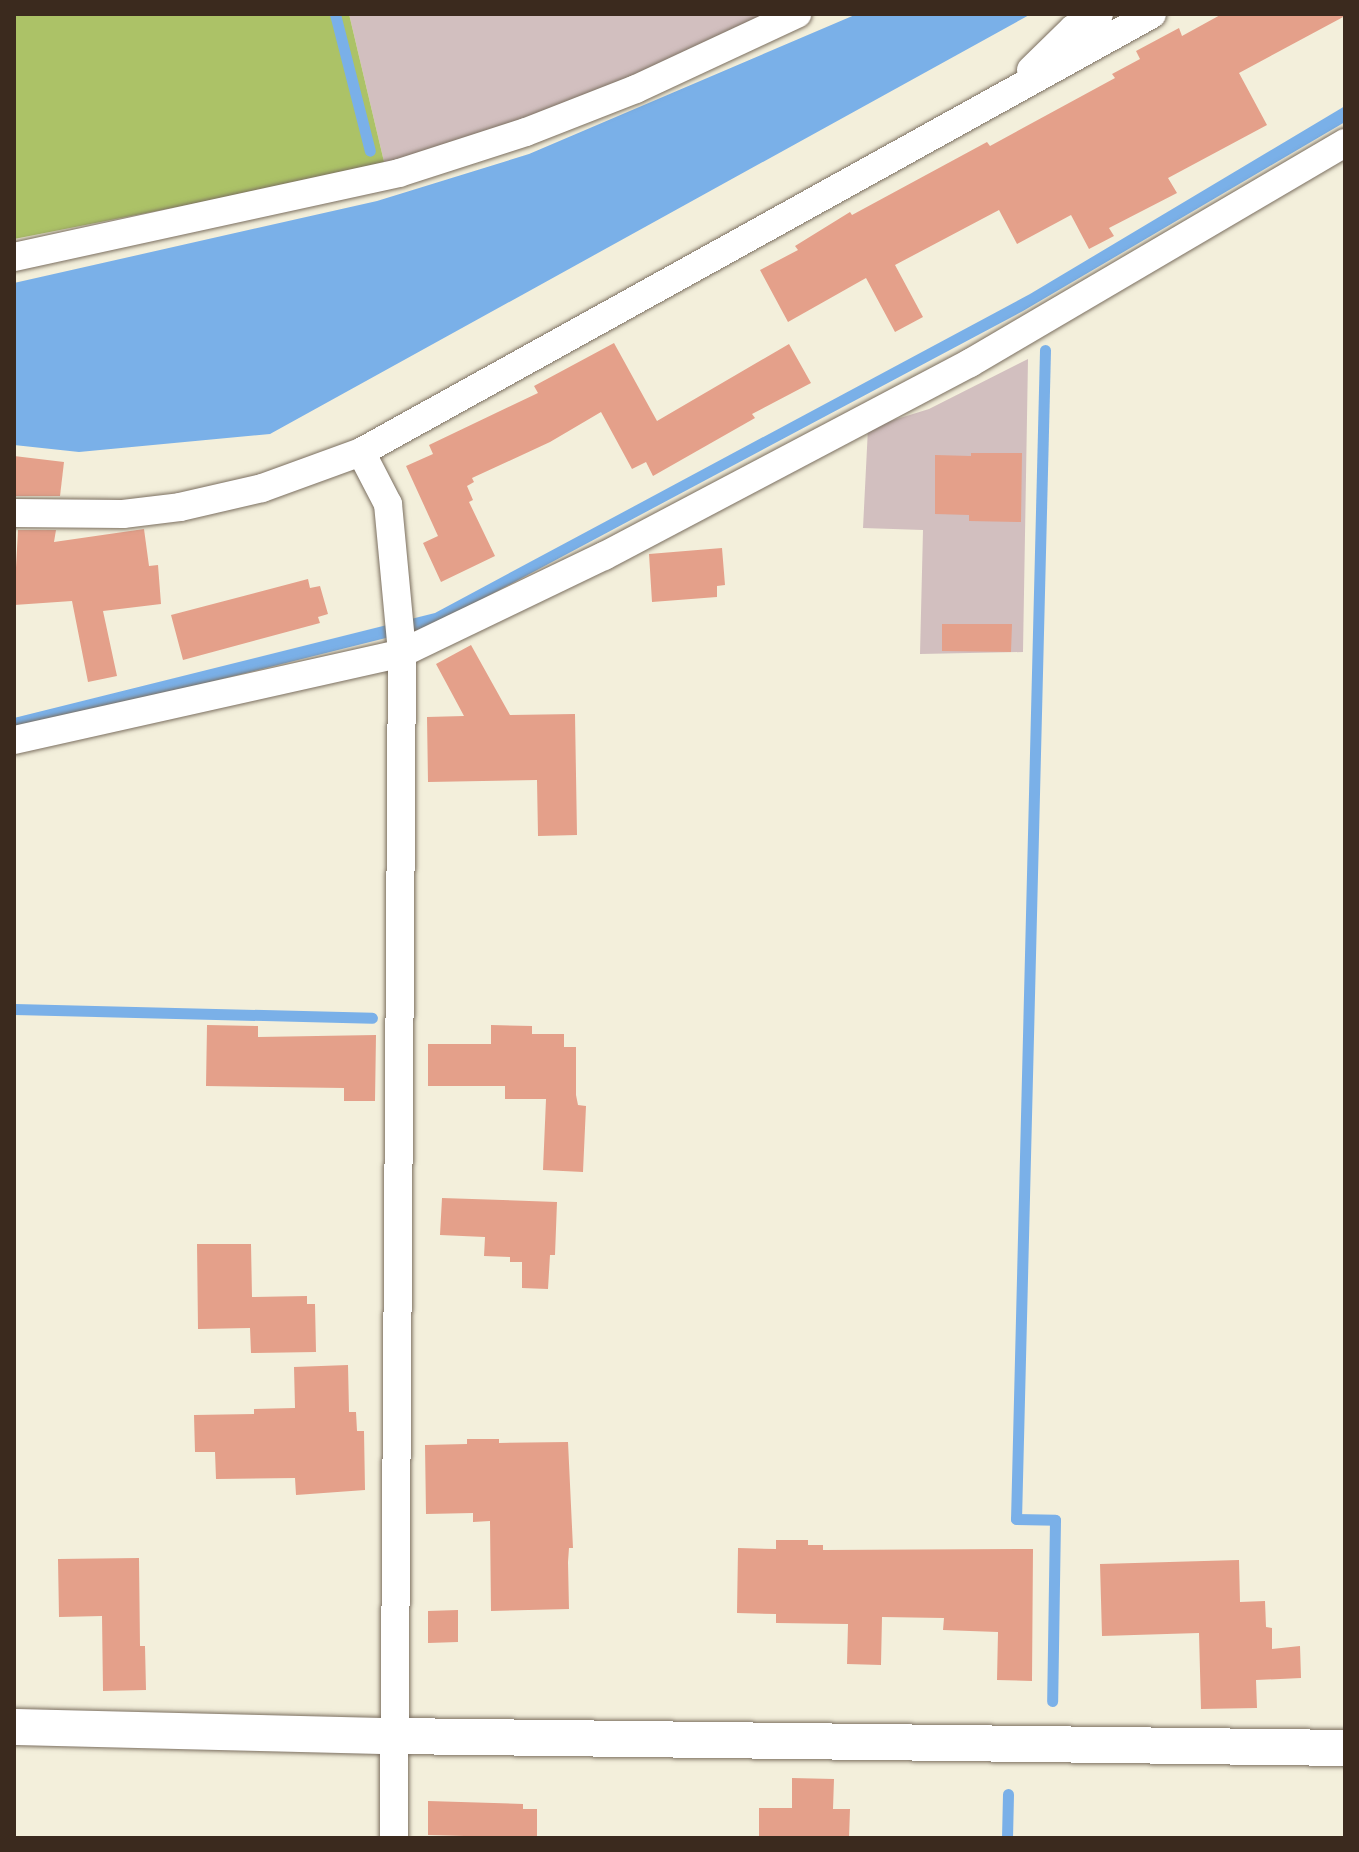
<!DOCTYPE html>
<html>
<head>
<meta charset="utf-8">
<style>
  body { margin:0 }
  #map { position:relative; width:1359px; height:1852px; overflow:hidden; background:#f3efdb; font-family:Cardo,serif }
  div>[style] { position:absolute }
  .industrial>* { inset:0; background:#d2bfbf }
  .green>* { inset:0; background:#acc267 }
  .water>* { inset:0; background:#7ab0e8 }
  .stream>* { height:11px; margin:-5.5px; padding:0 5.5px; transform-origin:5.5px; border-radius:5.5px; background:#7ab0e8 }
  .building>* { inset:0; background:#e4a08a }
  .roads { filter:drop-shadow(0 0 2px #7b6f60) drop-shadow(0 0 2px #7b6f60) }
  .minor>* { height:28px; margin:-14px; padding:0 14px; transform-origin:14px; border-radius:14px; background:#fff }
  .tertiary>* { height:36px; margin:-18px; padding:0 18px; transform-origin:18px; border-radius:18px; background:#fff }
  span { translate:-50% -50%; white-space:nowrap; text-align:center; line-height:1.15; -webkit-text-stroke:7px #fff; paint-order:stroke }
  .frame { position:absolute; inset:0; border:16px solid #3b2a1e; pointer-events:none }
</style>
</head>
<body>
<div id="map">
  <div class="industrial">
    <i style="clip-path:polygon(349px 14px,776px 14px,629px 82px,518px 123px,385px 166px)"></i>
    <i style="clip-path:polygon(1028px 359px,1023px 652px,920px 654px,923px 530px,863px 528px,868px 428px,929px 409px)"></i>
  </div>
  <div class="green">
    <i style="clip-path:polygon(14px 14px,349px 14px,385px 166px,14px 239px)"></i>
  </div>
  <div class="water">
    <i style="clip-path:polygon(857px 14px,1031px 14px,270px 434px,79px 452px,14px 445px,14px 283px,377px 201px,529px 154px)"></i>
    <i style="clip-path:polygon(1345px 106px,1345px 122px,1023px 311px,430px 627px,14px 731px,14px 718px,435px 613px,1030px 294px)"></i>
  </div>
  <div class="stream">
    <i style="left:335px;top:14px;width:141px;rotate:75.7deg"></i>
    <i style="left:1045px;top:350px;width:1169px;rotate:91.42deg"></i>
    <i style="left:1016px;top:1519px;width:39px;rotate:1deg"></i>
    <i style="left:1055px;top:1520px;width:181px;rotate:90.9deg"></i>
    <i style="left:14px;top:1009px;width:358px;rotate:1.4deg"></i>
    <i style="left:1007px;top:1838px;width:44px;rotate:-88.7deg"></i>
  </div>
  <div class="building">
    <i style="clip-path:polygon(1222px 14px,1345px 16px,1239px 73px,1267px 125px,1168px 178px,1177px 193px,1109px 228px,1114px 236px,1089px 249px,1071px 215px,1017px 244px,999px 210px,895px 265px,923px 317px,895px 332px,866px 278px,788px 322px,760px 270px,798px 250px,795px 246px,850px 212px,852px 215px,987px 142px,990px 146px,1115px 78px,1112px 74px,1140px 59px,1136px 51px,1179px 28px,1182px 36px)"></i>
    <i style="clip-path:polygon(614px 343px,657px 421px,789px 344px,811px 383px,752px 414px,755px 418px,653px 476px,646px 462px,632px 469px,601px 412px,550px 442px,472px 478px,474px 482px,467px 486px,473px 500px,469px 502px,495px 556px,441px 582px,423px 543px,438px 536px,406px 466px,433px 454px,429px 445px,538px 393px,534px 386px)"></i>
    <i style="clip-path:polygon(971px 453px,1022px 453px,1021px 522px,969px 521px,969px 515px,935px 514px,935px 455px,971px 456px)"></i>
    <i style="clip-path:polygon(14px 456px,64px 462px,60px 496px,14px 496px)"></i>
    <i style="clip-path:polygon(144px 529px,149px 566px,158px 565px,161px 604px,103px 611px,117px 676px,88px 682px,72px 601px,14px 605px,18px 530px,56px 530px,54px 542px)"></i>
    <i style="clip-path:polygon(722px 548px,725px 585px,717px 586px,717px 597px,652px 602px,649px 554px)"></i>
    <i style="clip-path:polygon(308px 579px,310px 588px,320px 586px,328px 614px,318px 617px,320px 623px,183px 660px,171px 615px)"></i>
    <i style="clip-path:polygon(942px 624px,1012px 624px,1011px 652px,942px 651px)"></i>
    <i style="clip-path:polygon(471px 645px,510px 715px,575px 714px,577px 835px,538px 836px,537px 780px,428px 782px,427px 717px,464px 716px,436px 664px)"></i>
    <i style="clip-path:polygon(207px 1025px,258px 1026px,258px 1037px,376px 1035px,375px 1101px,344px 1101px,344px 1088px,206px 1086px)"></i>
    <i style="clip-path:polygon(491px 1025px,532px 1026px,532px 1034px,564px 1034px,564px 1047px,576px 1047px,576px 1095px,578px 1105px,586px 1106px,583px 1172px,543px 1170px,546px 1099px,505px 1099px,505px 1086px,428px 1086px,428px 1044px,491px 1044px)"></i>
    <i style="clip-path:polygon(442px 1198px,557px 1202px,555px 1255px,550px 1255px,548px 1289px,522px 1288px,522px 1262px,510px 1262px,510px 1257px,484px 1256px,485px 1237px,440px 1235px)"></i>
    <i style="clip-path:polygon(197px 1244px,251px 1244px,252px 1297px,307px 1296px,307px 1304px,315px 1304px,316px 1352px,251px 1353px,250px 1328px,198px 1329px)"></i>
    <i style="clip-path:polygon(348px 1365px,349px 1412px,356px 1412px,357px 1431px,364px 1431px,365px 1490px,296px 1495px,295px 1478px,216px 1479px,215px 1452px,195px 1452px,194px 1415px,254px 1414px,254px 1409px,295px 1408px,294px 1367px)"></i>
    <i style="clip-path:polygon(467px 1439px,499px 1439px,499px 1443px,568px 1442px,573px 1548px,569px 1548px,568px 1562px,569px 1609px,491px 1611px,490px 1521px,473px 1522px,473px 1513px,426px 1514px,425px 1445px,467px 1444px)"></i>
    <i style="clip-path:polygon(776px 1540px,808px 1540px,808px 1545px,823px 1545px,823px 1550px,1033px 1549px,1032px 1681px,997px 1680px,998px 1632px,943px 1630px,944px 1618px,882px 1617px,881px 1665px,847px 1664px,848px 1624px,776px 1623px,776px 1614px,737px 1613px,738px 1548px,776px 1549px)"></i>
    <i style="clip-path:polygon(139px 1558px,140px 1646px,145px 1646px,146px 1690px,103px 1691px,102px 1616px,59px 1617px,58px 1559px)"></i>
    <i style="clip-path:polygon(1239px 1560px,1240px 1602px,1265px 1601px,1266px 1627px,1272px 1628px,1272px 1649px,1300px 1646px,1301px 1678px,1256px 1680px,1257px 1708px,1201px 1709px,1199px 1633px,1102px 1636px,1100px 1564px)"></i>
    <i style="clip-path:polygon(458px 1610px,458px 1642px,428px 1643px,428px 1611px)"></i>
    <i style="clip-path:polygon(792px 1778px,834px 1779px,833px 1809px,850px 1809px,849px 1838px,759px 1838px,759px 1808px,792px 1808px)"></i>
    <i style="clip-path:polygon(428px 1801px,523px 1804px,523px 1809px,537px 1809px,537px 1838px,428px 1835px)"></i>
  </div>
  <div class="roads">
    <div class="minor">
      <i style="left:1031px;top:70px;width:59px;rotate:-44.3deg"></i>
      <i style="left:1073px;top:29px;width:30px;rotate:-30deg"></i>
      <i style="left:14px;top:257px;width:394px;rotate:-12.3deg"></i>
      <i style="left:399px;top:173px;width:133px;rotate:-17.9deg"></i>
      <i style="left:526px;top:132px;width:118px;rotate:-21.4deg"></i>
      <i style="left:636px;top:89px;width:178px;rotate:-25deg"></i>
      <i style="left:361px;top:452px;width:59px;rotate:62.6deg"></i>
      <i style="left:388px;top:504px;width:150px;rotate:84.6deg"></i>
      <i style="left:402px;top:653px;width:1185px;rotate:90.39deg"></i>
      <i style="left:14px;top:513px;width:109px;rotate:0.5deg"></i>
      <i style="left:123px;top:514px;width:57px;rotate:-7deg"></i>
      <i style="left:180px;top:507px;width:84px;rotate:-13deg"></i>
      <i style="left:262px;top:488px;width:105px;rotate:-20deg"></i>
      <i style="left:361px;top:452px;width:904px;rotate:-28.97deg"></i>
      <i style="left:14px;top:740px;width:398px;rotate:-12.6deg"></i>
      <i style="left:402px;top:653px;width:224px;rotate:-25.7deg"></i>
      <i style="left:604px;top:556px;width:414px;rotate:-27.8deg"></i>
      <i style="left:970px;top:363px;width:435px;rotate:-30.4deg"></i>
    </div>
    <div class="tertiary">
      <i style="left:14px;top:1727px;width:380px;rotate:1.4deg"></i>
      <i style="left:394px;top:1736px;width:951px;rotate:0.72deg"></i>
    </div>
  </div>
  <div class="frame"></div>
</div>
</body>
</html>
